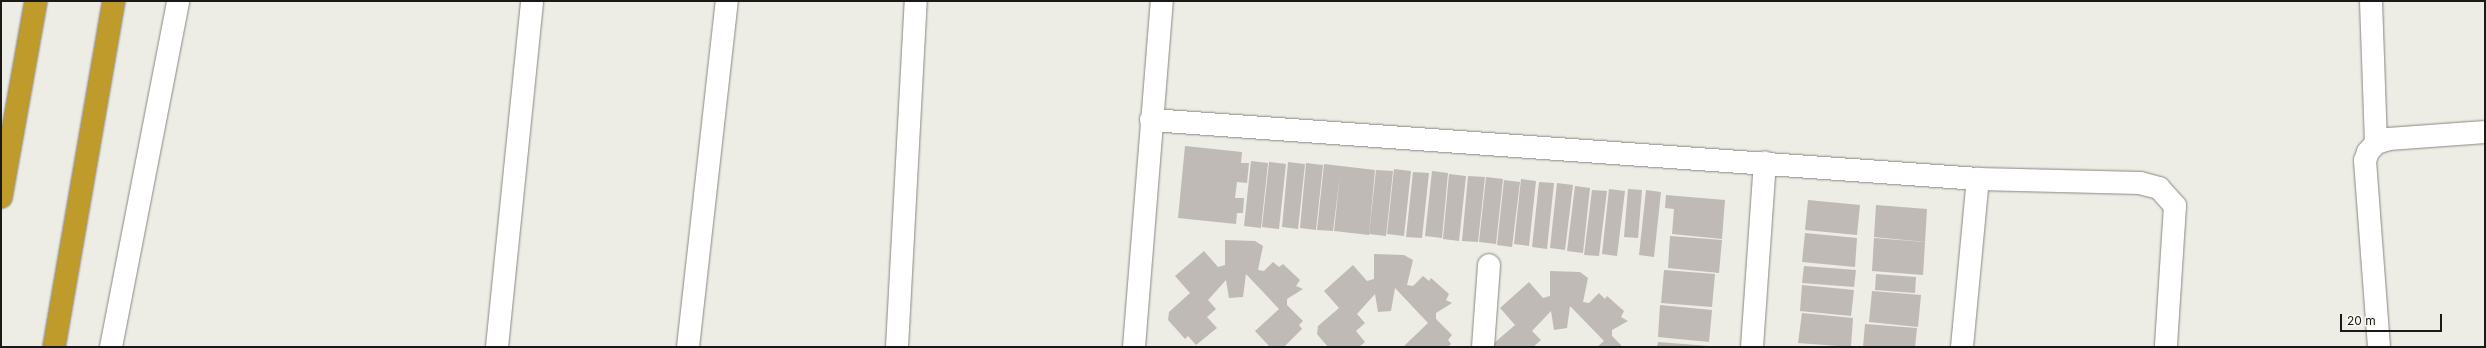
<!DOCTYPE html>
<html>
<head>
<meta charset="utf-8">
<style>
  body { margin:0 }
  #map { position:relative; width:2486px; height:348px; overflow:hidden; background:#edece5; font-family:Inter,sans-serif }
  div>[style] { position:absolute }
  .building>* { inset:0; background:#bfbab5 }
  .roads { filter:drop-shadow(0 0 1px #898882) drop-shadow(0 0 1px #898882) }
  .minor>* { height:22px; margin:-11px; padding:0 11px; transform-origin:11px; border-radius:11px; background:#fff }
  .highway>* { height:22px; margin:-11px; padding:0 11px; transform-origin:11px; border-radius:11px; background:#bf9b2b }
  span { translate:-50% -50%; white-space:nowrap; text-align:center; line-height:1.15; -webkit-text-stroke:4px #faf9f2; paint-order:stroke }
  .frame { position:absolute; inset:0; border:2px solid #1a1917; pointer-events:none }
  .scale { position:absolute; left:2340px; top:314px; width:102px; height:18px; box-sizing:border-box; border:2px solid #1a1917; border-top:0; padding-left:5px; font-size:12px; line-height:14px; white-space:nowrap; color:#1a1917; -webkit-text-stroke:3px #faf9f2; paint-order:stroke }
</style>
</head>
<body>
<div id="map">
  <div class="building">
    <i style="clip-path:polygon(1185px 146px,1242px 152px,1241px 163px,1249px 163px,1247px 183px,1237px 182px,1235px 198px,1244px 198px,1243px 213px,1237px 213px,1236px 224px,1178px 218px)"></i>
    <i style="clip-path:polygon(1251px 161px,1268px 163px,1261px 228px,1244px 226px)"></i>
    <i style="clip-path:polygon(1269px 162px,1286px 164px,1279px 229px,1262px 227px)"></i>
    <i style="clip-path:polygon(1288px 162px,1305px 164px,1298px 229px,1282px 227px)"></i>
    <i style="clip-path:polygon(1306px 163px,1323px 165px,1316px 230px,1300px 228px)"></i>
    <i style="clip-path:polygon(1324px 164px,1375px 170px,1369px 235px,1334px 231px,1340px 175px,1333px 231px,1317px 230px)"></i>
    <i style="clip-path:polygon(1394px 169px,1411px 171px,1404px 236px,1387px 234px)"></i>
    <i style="clip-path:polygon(1376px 170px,1393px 171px,1386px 236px,1369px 234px)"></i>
    <i style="clip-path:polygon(1432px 171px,1448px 173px,1442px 238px,1425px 236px)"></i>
    <i style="clip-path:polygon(1413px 172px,1429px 173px,1422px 238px,1406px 237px)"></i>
    <i style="clip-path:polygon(1449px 174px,1466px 176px,1459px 241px,1443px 239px)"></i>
    <i style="clip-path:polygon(1468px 176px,1485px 177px,1478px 242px,1462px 241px)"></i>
    <i style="clip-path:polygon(1486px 177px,1503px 179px,1496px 244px,1479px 242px)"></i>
    <i style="clip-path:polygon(1521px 179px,1536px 181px,1529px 246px,1514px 244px)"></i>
    <i style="clip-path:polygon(1504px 180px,1520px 182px,1512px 247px,1497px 245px)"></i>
    <i style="clip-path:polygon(1539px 182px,1554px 183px,1547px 249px,1532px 247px)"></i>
    <i style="clip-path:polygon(1557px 183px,1573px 185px,1565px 250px,1550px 248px)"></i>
    <i style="clip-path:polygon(1575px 186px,1590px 188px,1583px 253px,1567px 251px)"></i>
    <i style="clip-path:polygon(1609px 189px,1625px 191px,1617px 256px,1602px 254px)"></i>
    <i style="clip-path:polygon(1628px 189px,1642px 190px,1638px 238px,1624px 237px)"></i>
    <i style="clip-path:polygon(1592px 190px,1607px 191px,1599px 256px,1584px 255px)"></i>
    <i style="clip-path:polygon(1646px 190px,1661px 192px,1654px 257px,1639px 255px)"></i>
    <i style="clip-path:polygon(1666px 195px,1725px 200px,1722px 239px,1672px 234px,1674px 209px,1665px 208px)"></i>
    <i style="clip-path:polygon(1808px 200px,1860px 205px,1857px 235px,1805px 230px)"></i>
    <i style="clip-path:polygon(1876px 205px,1927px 209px,1925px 242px,1874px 237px)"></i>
    <i style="clip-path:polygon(1805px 233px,1857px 238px,1855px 267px,1802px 262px)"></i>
    <i style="clip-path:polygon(1670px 236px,1722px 240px,1719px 273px,1668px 268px)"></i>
    <i style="clip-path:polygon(1874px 238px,1925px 242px,1923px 275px,1872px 271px)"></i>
    <i style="clip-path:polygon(1225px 240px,1255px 241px,1263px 246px,1258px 270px,1264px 271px,1273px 262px,1279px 267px,1283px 264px,1300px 280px,1296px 286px,1303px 289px,1287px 299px,1287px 305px,1303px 321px,1299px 325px,1302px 329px,1284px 347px,1270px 347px,1255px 331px,1279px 309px,1246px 274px,1243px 297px,1229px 298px,1226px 280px,1208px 300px,1216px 309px,1207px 317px,1217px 328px,1196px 345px,1188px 336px,1185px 339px,1168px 320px,1169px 312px,1190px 293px,1175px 276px,1204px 251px,1218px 267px,1225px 265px)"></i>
    <i style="clip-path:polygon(1374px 254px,1404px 255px,1413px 260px,1407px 285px,1413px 286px,1423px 276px,1429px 281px,1431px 278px,1449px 294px,1446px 300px,1452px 303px,1436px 313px,1436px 319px,1452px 335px,1448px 340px,1451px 344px,1448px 347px,1404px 346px,1428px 323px,1395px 288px,1391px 311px,1378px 312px,1375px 294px,1357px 314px,1365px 323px,1356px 331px,1365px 342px,1359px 347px,1328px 347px,1317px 334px,1318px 326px,1339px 308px,1324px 291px,1353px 265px,1367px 281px,1374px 279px)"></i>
    <i style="clip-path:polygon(1804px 266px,1856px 270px,1854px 287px,1802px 283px)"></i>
    <i style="clip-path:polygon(1664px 270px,1715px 274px,1712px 307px,1661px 303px)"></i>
    <i style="clip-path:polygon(1550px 271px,1580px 272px,1588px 278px,1583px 302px,1589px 303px,1599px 293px,1605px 299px,1607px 296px,1624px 311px,1621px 317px,1628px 321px,1612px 330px,1612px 336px,1623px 347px,1597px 347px,1604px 341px,1570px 306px,1567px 328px,1554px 330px,1551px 311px,1532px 331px,1541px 340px,1533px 347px,1493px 347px,1493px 344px,1515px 325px,1500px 308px,1529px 282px,1543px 298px,1550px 296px)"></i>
    <i style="clip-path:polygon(1876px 274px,1916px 277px,1915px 293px,1875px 290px)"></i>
    <i style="clip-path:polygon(1802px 285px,1854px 290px,1851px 316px,1800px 311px)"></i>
    <i style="clip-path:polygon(1872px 291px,1921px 295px,1918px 327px,1869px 322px)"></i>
    <i style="clip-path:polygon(1660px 305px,1712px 310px,1709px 342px,1658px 337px)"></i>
    <i style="clip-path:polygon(1802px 313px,1853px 318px,1851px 347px,1798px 343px)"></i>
    <i style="clip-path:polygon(1865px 324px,1917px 328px,1915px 347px,1863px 347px)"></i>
    <i style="clip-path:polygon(1658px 342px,1709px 346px,1709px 347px,1657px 347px)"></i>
  </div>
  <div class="roads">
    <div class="minor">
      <i style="left:2371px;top:1px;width:142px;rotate:88deg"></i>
      <i style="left:1151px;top:120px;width:829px;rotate:4.08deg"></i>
      <i style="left:1978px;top:179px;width:162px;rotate:1.4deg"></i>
      <i style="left:2140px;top:183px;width:20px;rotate:15deg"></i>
      <i style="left:2159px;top:188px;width:24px;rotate:48deg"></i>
      <i style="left:2175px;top:206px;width:141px;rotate:93.7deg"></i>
      <i style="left:111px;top:347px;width:352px;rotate:-79deg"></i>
      <i style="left:497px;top:347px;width:348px;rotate:-84.2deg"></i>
      <i style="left:688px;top:347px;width:348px;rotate:-83.6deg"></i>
      <i style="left:897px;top:347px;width:347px;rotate:-86.9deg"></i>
      <i style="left:1134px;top:347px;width:347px;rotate:-85.4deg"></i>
      <i style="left:1483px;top:347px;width:82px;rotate:-85.8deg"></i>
      <i style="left:1752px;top:347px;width:185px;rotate:-86deg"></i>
      <i style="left:1962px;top:347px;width:169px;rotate:-84.6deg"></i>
      <i style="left:2379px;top:347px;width:187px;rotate:-94.3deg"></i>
      <i style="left:2365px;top:161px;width:9px;rotate:-72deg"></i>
      <i style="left:2368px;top:152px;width:12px;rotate:-48deg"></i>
      <i style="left:2376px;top:143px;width:14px;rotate:-17deg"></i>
      <i style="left:2389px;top:139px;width:96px;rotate:-4.2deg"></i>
    </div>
    <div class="highway">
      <i style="left:1px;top:197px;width:199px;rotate:-79.9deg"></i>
      <i style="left:54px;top:347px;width:351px;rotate:-80.2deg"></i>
    </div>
  </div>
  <div class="frame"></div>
  <div class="scale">20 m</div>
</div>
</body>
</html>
